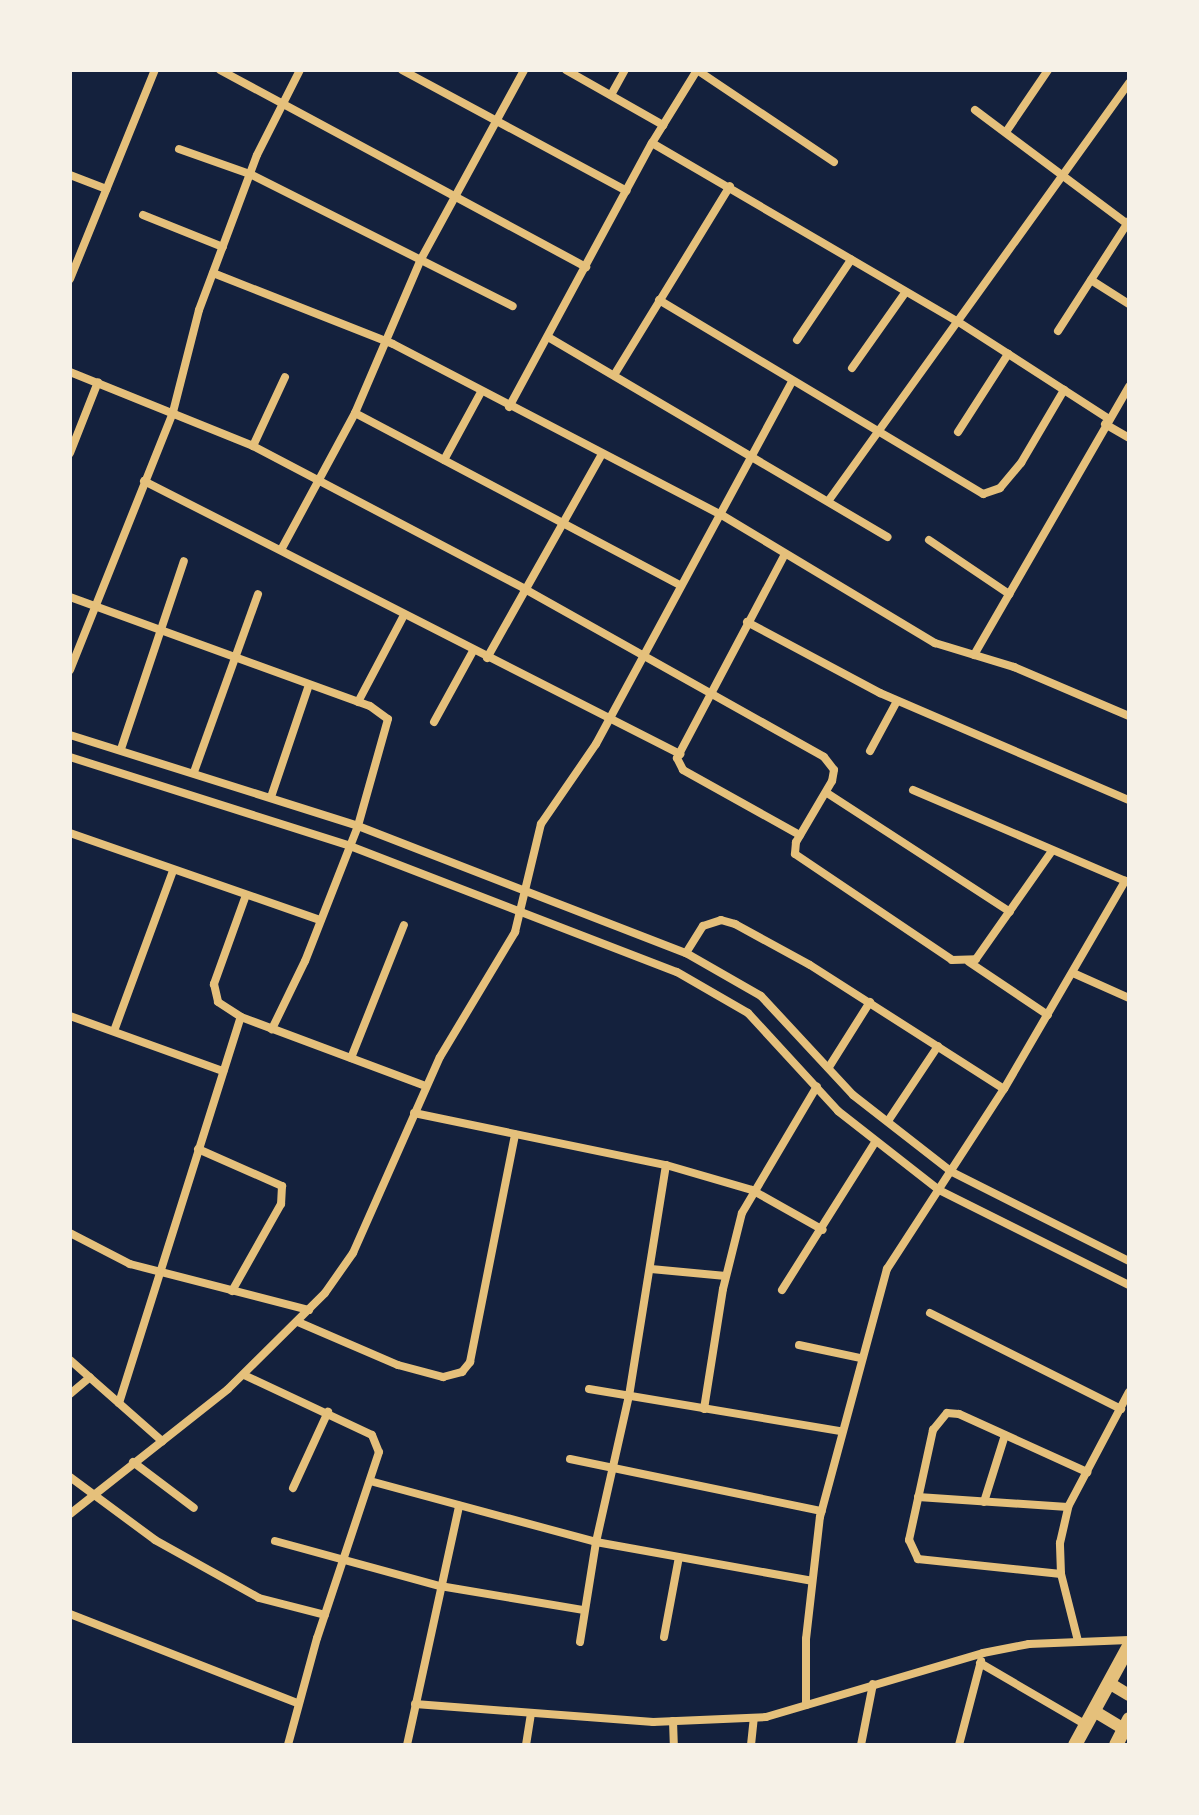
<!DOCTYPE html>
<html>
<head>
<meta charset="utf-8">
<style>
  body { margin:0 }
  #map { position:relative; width:1199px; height:1815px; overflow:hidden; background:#14213d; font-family:"Titillium Web",sans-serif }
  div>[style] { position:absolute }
  .minor>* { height:8px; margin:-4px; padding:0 4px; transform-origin:4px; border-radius:4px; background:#e5c07b }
  .tertiary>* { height:12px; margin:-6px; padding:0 6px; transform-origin:6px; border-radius:6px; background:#e5c07b }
  .secondary>* { height:14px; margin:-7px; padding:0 7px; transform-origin:7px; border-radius:7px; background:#e5c07b }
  span { translate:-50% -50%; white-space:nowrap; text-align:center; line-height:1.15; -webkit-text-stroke:6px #f6f1e7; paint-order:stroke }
  .frame { position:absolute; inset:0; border:72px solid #f6f1e7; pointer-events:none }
</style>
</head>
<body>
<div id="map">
  <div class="minor">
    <i style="left:220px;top:70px;width:416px;rotate:28.3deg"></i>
    <i style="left:402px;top:70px;width:255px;rotate:28.3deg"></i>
    <i style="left:566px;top:70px;width:112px;rotate:29.6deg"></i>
    <i style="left:697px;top:70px;width:165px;rotate:33.9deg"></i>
    <i style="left:611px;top:95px;width:29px;rotate:-61deg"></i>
    <i style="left:975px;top:110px;width:192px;rotate:36.8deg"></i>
    <i style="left:1006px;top:132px;width:75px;rotate:-55.9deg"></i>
    <i style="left:652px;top:143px;width:353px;rotate:30.3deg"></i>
    <i style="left:957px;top:321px;width:181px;rotate:32.8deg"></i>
    <i style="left:179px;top:149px;width:75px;rotate:19.4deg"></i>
    <i style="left:250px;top:174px;width:294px;rotate:26.7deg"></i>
    <i style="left:70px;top:175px;width:39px;rotate:21deg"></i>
    <i style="left:143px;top:215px;width:86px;rotate:21.8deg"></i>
    <i style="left:213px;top:273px;width:193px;rotate:21.5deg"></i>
    <i style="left:393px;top:344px;width:369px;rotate:27.5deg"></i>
    <i style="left:720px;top:514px;width:251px;rotate:31deg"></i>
    <i style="left:935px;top:643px;width:83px;rotate:16.9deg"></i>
    <i style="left:1014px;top:667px;width:125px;rotate:23.1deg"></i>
    <i style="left:70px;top:279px;width:226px;rotate:-67.9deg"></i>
    <i style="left:1091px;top:280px;width:45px;rotate:32.3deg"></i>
    <i style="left:659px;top:300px;width:378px;rotate:30.9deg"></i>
    <i style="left:983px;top:494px;width:18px;rotate:-19deg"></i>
    <i style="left:1000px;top:488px;width:33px;rotate:-50deg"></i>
    <i style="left:1021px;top:463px;width:85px;rotate:-59.5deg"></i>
    <i style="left:1058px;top:331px;width:131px;rotate:-57.2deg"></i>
    <i style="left:548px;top:337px;width:394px;rotate:30.5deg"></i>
    <i style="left:797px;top:340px;width:97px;rotate:-56deg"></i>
    <i style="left:852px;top:368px;width:92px;rotate:-54.8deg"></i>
    <i style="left:70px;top:372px;width:197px;rotate:22deg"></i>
    <i style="left:253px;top:446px;width:305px;rotate:27.7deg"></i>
    <i style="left:523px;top:588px;width:345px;rotate:29.3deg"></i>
    <i style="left:824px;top:757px;width:16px;rotate:52deg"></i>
    <i style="left:834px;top:770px;width:11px;rotate:100deg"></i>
    <i style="left:832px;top:781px;width:71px;rotate:120.5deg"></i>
    <i style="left:796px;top:842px;width:12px;rotate:95deg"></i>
    <i style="left:795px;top:854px;width:189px;rotate:34deg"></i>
    <i style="left:952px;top:960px;width:24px;rotate:-2deg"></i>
    <i style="left:976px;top:959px;width:132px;rotate:-54.9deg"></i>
    <i style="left:616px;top:372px;width:218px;rotate:-58.5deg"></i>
    <i style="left:509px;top:407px;width:300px;rotate:-61.6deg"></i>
    <i style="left:652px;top:143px;width:86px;rotate:-58.3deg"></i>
    <i style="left:355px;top:413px;width:368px;rotate:27.9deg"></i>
    <i style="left:1105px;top:424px;width:28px;rotate:30deg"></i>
    <i style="left:958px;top:432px;width:93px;rotate:-57.3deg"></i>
    <i style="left:253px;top:446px;width:76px;rotate:-65.1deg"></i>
    <i style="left:70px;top:453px;width:76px;rotate:-68.5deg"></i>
    <i style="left:444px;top:460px;width:77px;rotate:-61.4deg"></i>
    <i style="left:144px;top:481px;width:602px;rotate:26.99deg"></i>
    <i style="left:829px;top:500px;width:514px;rotate:-54.27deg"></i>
    <i style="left:929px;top:540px;width:97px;rotate:34deg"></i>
    <i style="left:281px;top:550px;width:156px;rotate:-61.6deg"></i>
    <i style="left:355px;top:413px;width:165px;rotate:-66.8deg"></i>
    <i style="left:420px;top:261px;width:217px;rotate:-61.4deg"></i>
    <i style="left:785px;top:554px;width:231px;rotate:117.9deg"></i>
    <i style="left:677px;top:758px;width:13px;rotate:63deg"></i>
    <i style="left:683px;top:770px;width:134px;rotate:29.1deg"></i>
    <i style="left:70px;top:597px;width:319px;rotate:20deg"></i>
    <i style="left:370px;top:706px;width:22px;rotate:36deg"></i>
    <i style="left:388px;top:719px;width:111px;rotate:105.7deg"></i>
    <i style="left:358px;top:826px;width:145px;rotate:111.4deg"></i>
    <i style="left:305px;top:961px;width:76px;rotate:115.9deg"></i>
    <i style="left:747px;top:622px;width:151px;rotate:28.1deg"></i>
    <i style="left:880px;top:693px;width:271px;rotate:23.3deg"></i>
    <i style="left:974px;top:655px;width:310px;rotate:-60deg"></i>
    <i style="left:487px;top:658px;width:234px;rotate:-60.6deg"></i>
    <i style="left:70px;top:670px;width:278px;rotate:-68.2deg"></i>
    <i style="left:173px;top:412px;width:105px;rotate:-75.7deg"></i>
    <i style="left:199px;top:310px;width:165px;rotate:-69.5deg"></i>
    <i style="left:257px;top:155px;width:95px;rotate:-63.2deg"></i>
    <i style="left:358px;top:702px;width:98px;rotate:-62.1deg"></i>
    <i style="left:434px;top:722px;width:81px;rotate:-61.2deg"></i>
    <i style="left:70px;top:735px;width:302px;rotate:17.5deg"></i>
    <i style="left:358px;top:826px;width:352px;rotate:21.2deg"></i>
    <i style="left:686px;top:953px;width:86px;rotate:29.8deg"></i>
    <i style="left:761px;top:996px;width:135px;rotate:47.1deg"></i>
    <i style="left:853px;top:1095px;width:125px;rotate:37.9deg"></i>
    <i style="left:952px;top:1172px;width:198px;rotate:26.7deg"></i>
    <i style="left:121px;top:749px;width:198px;rotate:-71.5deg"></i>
    <i style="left:870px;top:751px;width:57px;rotate:-61.6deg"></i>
    <i style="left:70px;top:757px;width:294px;rotate:17.6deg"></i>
    <i style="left:350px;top:846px;width:350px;rotate:21.1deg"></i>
    <i style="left:677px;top:972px;width:82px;rotate:30deg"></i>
    <i style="left:748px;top:1013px;width:133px;rotate:47.4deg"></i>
    <i style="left:838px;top:1111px;width:128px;rotate:38deg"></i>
    <i style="left:939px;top:1190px;width:212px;rotate:26.6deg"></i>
    <i style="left:194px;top:772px;width:189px;rotate:-70.2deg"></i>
    <i style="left:913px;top:790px;width:234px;rotate:23.2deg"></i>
    <i style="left:827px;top:793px;width:218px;rotate:33deg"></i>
    <i style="left:271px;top:797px;width:118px;rotate:-71.3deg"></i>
    <i style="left:70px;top:833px;width:265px;rotate:19.2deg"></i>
    <i style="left:246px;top:895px;width:95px;rotate:109.8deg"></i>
    <i style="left:214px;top:984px;width:18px;rotate:77deg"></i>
    <i style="left:218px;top:1002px;width:27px;rotate:33deg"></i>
    <i style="left:241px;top:1017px;width:197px;rotate:20.5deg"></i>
    <i style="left:686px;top:953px;width:32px;rotate:-58deg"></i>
    <i style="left:703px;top:926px;width:19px;rotate:-18deg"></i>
    <i style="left:721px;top:920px;width:15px;rotate:16deg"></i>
    <i style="left:735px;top:924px;width:85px;rotate:28.7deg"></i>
    <i style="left:810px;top:965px;width:230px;rotate:32.6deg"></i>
    <i style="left:969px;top:962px;width:95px;rotate:33.9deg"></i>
    <i style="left:1073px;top:973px;width:61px;rotate:24.1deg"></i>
    <i style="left:70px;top:1016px;width:163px;rotate:19.8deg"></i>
    <i style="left:114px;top:1031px;width:171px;rotate:-69.8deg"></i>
    <i style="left:351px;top:1058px;width:143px;rotate:-68.3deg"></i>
    <i style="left:829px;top:1067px;width:77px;rotate:-57.8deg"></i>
    <i style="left:414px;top:1113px;width:257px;rotate:11.7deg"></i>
    <i style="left:666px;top:1165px;width:90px;rotate:16.2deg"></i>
    <i style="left:752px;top:1190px;width:81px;rotate:29.4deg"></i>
    <i style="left:888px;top:1121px;width:90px;rotate:-56.3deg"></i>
    <i style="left:198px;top:1149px;width:92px;rotate:23.8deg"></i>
    <i style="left:282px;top:1186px;width:18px;rotate:93deg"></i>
    <i style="left:281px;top:1204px;width:100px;rotate:119.4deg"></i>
    <i style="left:70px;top:1233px;width:68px;rotate:27.3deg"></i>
    <i style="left:130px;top:1264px;width:185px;rotate:14.4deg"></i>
    <i style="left:651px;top:1269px;width:75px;rotate:5.3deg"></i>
    <i style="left:782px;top:1290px;width:176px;rotate:-57.8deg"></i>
    <i style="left:930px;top:1313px;width:214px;rotate:26.7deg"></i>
    <i style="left:298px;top:1322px;width:109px;rotate:23.3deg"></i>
    <i style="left:398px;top:1365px;width:47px;rotate:14.9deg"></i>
    <i style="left:443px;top:1377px;width:20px;rotate:-15deg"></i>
    <i style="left:462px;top:1372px;width:13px;rotate:-51deg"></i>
    <i style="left:470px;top:1362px;width:232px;rotate:-78.8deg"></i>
    <i style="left:799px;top:1345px;width:62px;rotate:12deg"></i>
    <i style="left:70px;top:1360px;width:123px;rotate:41.4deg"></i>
    <i style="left:244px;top:1375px;width:141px;rotate:25.1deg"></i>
    <i style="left:372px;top:1435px;width:18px;rotate:68deg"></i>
    <i style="left:379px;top:1452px;width:196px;rotate:108.4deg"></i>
    <i style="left:317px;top:1638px;width:111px;rotate:105.2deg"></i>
    <i style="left:589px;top:1389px;width:255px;rotate:9.5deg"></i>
    <i style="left:70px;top:1394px;width:26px;rotate:-40deg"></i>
    <i style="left:119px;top:1403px;width:405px;rotate:-72.5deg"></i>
    <i style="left:704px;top:1409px;width:121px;rotate:-81deg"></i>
    <i style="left:723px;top:1289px;width:78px;rotate:-76deg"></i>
    <i style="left:742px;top:1213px;width:147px;rotate:-59.4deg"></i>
    <i style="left:570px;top:1459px;width:257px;rotate:11.7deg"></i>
    <i style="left:133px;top:1462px;width:76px;rotate:37deg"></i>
    <i style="left:70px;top:1477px;width:106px;rotate:36.5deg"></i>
    <i style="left:155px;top:1540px;width:119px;rotate:29.1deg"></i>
    <i style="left:259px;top:1598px;width:68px;rotate:14.4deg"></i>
    <i style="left:370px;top:1481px;width:234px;rotate:15.1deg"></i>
    <i style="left:596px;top:1542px;width:219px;rotate:10.2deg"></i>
    <i style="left:293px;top:1488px;width:84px;rotate:-65.3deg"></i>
    <i style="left:918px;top:1497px;width:150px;rotate:3.8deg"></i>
    <i style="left:984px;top:1502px;width:70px;rotate:-72.6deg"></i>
    <i style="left:70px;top:1514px;width:201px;rotate:-38.3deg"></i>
    <i style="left:228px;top:1389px;width:136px;rotate:-44.7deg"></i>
    <i style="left:325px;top:1293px;width:49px;rotate:-55deg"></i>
    <i style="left:353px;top:1253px;width:214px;rotate:-66.1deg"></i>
    <i style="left:440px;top:1057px;width:146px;rotate:-59deg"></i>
    <i style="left:515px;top:932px;width:111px;rotate:-76.5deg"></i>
    <i style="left:541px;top:824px;width:97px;rotate:-55.5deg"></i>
    <i style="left:596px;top:744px;width:412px;rotate:-61.6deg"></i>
    <i style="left:275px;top:1541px;width:171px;rotate:15.3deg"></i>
    <i style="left:440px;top:1586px;width:146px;rotate:9.5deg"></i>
    <i style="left:1061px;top:1574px;width:144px;rotate:-174deg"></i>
    <i style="left:918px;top:1559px;width:21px;rotate:-115deg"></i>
    <i style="left:909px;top:1540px;width:113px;rotate:-77.7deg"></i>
    <i style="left:933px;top:1430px;width:22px;rotate:-51deg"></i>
    <i style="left:947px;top:1413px;width:12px;rotate:5deg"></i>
    <i style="left:959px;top:1414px;width:141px;rotate:24.4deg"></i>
    <i style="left:70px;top:1614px;width:244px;rotate:21.4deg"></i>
    <i style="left:664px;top:1637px;width:81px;rotate:-79.4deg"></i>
    <i style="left:1078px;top:1641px;width:69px;rotate:-104.2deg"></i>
    <i style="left:1061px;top:1574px;width:31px;rotate:-92deg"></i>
    <i style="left:1060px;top:1543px;width:37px;rotate:-77deg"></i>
    <i style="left:1068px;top:1507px;width:130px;rotate:-62.1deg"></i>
    <i style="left:580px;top:1642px;width:101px;rotate:-80.9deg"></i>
    <i style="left:596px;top:1542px;width:150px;rotate:-77.3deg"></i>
    <i style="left:629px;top:1396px;width:234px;rotate:-80.9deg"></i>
    <i style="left:980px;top:1663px;width:123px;rotate:30.3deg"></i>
    <i style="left:415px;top:1704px;width:239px;rotate:4.3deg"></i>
    <i style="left:653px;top:1722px;width:113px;rotate:-2.5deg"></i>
    <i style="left:766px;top:1717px;width:226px;rotate:-16.4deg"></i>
    <i style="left:983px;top:1653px;width:47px;rotate:-11.1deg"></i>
    <i style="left:1029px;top:1644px;width:100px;rotate:-2.3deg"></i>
    <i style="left:806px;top:1705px;width:66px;rotate:-90deg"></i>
    <i style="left:806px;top:1639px;width:123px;rotate:-83.5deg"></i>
    <i style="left:820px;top:1517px;width:257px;rotate:-74.9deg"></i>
    <i style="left:887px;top:1269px;width:215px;rotate:-57deg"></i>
    <i style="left:1004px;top:1089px;width:241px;rotate:-59.8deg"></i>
    <i style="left:673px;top:1721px;width:24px;rotate:88deg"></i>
    <i style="left:407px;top:1745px;width:245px;rotate:-77.7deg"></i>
    <i style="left:526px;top:1745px;width:32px;rotate:-81deg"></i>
    <i style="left:751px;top:1745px;width:27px;rotate:-84deg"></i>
    <i style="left:861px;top:1745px;width:62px;rotate:-78.9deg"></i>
    <i style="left:959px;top:1745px;width:87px;rotate:-75.3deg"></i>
  </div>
  <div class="tertiary">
    <i style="left:1109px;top:1683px;width:23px;rotate:31deg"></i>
    <i style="left:1094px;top:1711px;width:41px;rotate:31deg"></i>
  </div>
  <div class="secondary">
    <i style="left:1075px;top:1745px;width:113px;rotate:-61.4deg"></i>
    <i style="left:1116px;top:1745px;width:29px;rotate:-63deg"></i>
  </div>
  <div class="frame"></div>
</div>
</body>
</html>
